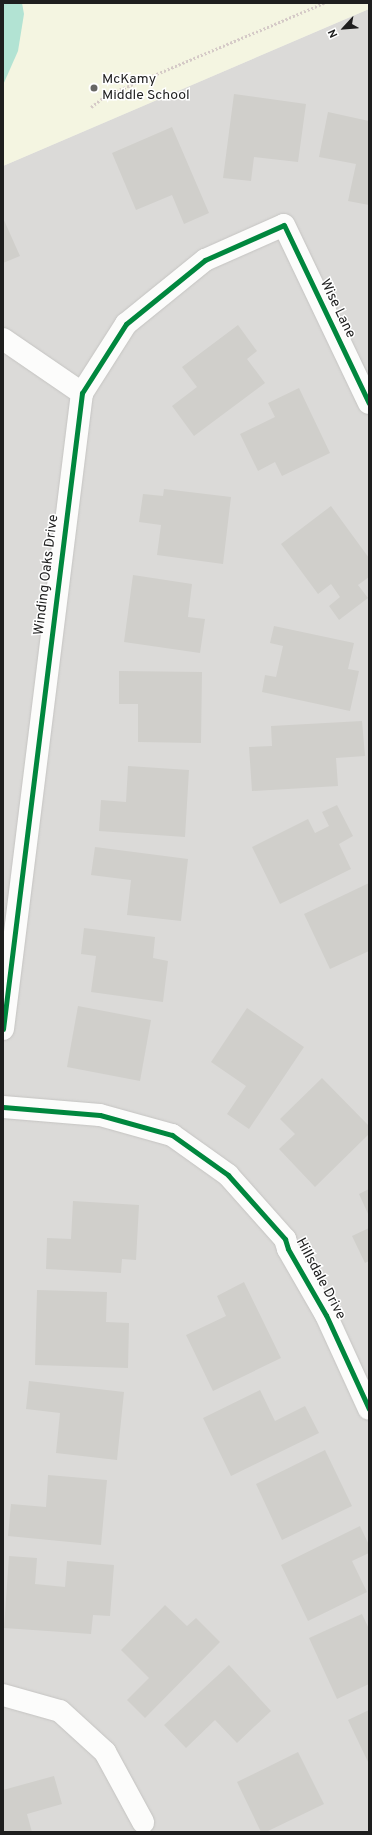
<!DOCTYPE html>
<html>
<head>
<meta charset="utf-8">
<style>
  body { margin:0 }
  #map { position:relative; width:372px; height:1835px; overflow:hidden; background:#ecebe6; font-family:Overpass,sans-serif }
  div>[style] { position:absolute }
  .residential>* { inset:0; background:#dbdad8 }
  .education>* { inset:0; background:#f4f5e1 }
  .pitch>* { inset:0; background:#b2e3d3 }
  .building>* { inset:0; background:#d0cfcb }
  .path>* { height:2.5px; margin-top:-1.25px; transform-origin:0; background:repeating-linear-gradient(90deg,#d5cac7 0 2px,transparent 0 4px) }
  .roads { filter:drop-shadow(0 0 1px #c5c4c2) drop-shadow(0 0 1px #c5c4c2) }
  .minor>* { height:22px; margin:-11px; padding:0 11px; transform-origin:11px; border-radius:11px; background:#fcfcfb }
  .cycleway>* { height:5px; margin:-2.5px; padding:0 2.5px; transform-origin:2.5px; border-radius:2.5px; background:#00873e }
  .dots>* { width:11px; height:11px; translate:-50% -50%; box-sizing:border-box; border:2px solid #fff; border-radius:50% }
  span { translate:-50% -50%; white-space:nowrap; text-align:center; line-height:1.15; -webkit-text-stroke:3px #fff; paint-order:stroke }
  .poi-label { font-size:14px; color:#1e1e1e }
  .left { translate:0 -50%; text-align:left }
  .street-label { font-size:14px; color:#1e1e1e }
  .frame { position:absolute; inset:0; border:4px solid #1e1e1e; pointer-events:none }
  .north { position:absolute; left:324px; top:8px; width:40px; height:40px; -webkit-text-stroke:3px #fff; paint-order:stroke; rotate:244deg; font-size:11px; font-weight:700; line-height:16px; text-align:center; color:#1e1e1e }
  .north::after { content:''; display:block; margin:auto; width:14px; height:18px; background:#1e1e1e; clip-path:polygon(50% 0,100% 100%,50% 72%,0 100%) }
</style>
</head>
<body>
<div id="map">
  <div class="residential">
    <i style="clip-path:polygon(369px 9px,369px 1832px,3px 1832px,3px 166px)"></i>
  </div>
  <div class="education">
    <i style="clip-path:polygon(3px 3px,368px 3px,369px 9px,3px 166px)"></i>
  </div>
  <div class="pitch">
    <i style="clip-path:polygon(3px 3px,22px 3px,24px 14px,18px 51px,3px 85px)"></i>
  </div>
  <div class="building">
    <i style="clip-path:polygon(234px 94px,306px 104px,298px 162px,254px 157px,251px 181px,223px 178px)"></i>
    <i style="clip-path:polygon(328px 112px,369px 121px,369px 205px,348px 201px,356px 164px,319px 157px)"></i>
    <i style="clip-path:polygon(172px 127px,209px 213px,184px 224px,172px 195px,136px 210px,112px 153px)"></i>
    <i style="clip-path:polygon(3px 218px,20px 256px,3px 263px)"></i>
    <i style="clip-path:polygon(238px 325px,257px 351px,247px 359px,265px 383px,194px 436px,172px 406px,197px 387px,182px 367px)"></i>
    <i style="clip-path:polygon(299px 388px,330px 453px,282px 476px,275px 462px,258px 471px,240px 434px,275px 417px,268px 403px)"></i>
    <i style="clip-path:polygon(164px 489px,231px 497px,223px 564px,157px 555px,161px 525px,139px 522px,143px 494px,163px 496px)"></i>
    <i style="clip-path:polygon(331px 506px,369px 558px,369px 577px,358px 585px,368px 598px,339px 620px,329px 606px,340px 597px,331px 584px,318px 594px,281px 544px)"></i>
    <i style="clip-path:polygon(133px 575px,192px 584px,188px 617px,205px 619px,200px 653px,124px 642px)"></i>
    <i style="clip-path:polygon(274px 626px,354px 643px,348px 669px,359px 671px,350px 711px,262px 692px,265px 675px,276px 677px,283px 646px,270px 643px)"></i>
    <i style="clip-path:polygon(119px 671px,202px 672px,201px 743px,138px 742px,138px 704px,119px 704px)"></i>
    <i style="clip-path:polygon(362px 721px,365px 756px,336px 758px,338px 786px,252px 791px,249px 747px,272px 746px,271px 726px)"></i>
    <i style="clip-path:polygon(128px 766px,189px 770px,185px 837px,99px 831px,101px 800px,126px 802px)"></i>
    <i style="clip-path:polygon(337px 805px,353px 836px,339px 844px,351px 869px,280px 904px,252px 847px,308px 819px,315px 833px,329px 826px,322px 812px)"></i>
    <i style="clip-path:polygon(95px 847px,188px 859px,181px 921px,127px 915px,131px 880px,91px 875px)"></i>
    <i style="clip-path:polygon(369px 883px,369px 951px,330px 969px,304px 914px)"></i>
    <i style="clip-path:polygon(84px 928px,155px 937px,153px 958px,168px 961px,163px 1002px,91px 992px,96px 956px,81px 954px)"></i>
    <i style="clip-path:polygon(78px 1006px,151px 1020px,140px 1081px,67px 1067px)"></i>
    <i style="clip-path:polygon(247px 1008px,304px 1047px,249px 1129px,227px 1114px,246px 1086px,211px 1062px)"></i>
    <i style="clip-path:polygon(322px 1078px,369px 1126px,369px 1134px,315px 1187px,279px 1149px,295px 1134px,280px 1119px)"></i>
    <i style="clip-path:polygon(369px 1189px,369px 1216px,359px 1194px)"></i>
    <i style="clip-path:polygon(73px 1201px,139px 1205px,136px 1260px,122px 1259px,121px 1273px,46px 1269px,47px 1238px,71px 1239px)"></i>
    <i style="clip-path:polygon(369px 1228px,369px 1261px,365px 1263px,352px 1236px)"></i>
    <i style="clip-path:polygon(244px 1282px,281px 1358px,213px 1391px,186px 1335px,226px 1316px,217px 1296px)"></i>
    <i style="clip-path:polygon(37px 1290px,107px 1292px,106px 1322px,129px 1323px,128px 1368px,35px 1365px)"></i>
    <i style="clip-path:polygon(29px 1381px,124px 1392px,117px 1460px,56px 1453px,60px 1413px,26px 1409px)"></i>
    <i style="clip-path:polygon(260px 1390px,275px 1421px,305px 1406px,319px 1433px,231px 1476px,203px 1418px)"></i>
    <i style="clip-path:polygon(325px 1450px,352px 1506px,282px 1540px,256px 1484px)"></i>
    <i style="clip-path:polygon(48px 1475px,107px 1480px,101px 1545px,8px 1536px,11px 1504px,46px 1507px)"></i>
    <i style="clip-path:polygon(360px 1526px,369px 1545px,369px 1553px,352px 1561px,367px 1592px,308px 1621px,281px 1565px)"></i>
    <i style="clip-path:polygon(9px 1556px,37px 1558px,35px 1584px,65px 1587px,67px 1561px,114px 1565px,110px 1616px,93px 1615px,91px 1634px,4px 1628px)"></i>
    <i style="clip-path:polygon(165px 1605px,187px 1626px,196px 1618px,220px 1642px,145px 1718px,127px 1700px,149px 1678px,121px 1650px)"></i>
    <i style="clip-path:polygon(362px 1614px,369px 1629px,369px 1684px,337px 1699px,309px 1638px)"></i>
    <i style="clip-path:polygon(229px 1665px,271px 1711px,237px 1743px,215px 1720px,186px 1748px,164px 1725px)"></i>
    <i style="clip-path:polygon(369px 1710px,369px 1764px,348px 1720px)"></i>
    <i style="clip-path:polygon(298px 1752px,324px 1804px,266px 1832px,261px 1832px,237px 1782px)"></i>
    <i style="clip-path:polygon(54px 1776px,62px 1804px,27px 1814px,32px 1832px,3px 1832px,3px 1790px)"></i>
  </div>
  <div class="path">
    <i style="left:91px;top:107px;width:18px;rotate:-38deg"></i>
    <i style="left:105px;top:96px;width:238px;rotate:-23deg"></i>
  </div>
  <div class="roads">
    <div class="minor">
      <i style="left:3px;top:339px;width:96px;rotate:34.4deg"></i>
      <i style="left:3px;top:1029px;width:641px;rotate:-82.92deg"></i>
      <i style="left:82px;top:393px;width:82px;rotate:-57.5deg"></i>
      <i style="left:126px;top:324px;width:102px;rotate:-39deg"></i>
      <i style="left:205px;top:260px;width:86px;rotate:-23.9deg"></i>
      <i style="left:284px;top:225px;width:197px;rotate:64.5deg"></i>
      <i style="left:3px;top:1107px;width:97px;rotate:4.7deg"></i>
      <i style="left:100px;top:1115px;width:75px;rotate:15.5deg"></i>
      <i style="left:172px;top:1135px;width:69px;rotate:35.5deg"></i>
      <i style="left:228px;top:1175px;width:86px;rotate:48.3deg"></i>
      <i style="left:285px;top:1239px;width:10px;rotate:73deg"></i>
      <i style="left:288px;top:1249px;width:76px;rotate:60.1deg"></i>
      <i style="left:326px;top:1315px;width:103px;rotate:65.4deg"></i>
      <i style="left:3px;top:1695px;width:59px;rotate:15.7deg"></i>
      <i style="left:60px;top:1711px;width:61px;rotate:42.3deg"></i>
      <i style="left:105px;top:1752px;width:80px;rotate:61.5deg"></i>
    </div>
  </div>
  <div class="cycleway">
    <i style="left:3px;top:1029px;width:641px;rotate:-82.92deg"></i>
    <i style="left:82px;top:393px;width:82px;rotate:-57.5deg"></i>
    <i style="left:126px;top:324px;width:102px;rotate:-39deg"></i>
    <i style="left:205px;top:260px;width:86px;rotate:-23.9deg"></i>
    <i style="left:284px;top:225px;width:197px;rotate:64.5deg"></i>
    <i style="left:3px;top:1107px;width:97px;rotate:4.7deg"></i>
    <i style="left:100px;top:1115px;width:75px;rotate:15.5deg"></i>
    <i style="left:172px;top:1135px;width:69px;rotate:35.5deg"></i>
    <i style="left:228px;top:1175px;width:86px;rotate:48.3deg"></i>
    <i style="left:285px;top:1239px;width:10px;rotate:73deg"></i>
    <i style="left:288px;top:1249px;width:76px;rotate:60.1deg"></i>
    <i style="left:326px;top:1315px;width:103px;rotate:65.4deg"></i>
  </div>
  <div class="dots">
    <i style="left:94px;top:88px;background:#666664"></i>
  </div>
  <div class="poi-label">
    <span class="left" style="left:102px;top:88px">McKamy<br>Middle School</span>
  </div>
  <div class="street-label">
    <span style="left:337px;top:309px;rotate:64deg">Wise Lane</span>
    <span style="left:47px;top:575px;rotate:-83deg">Winding Oaks Drive</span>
    <span style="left:320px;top:1279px;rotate:62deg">Hillsdale Drive</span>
  </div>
  <div class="frame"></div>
  <div class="north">N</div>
</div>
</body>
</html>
